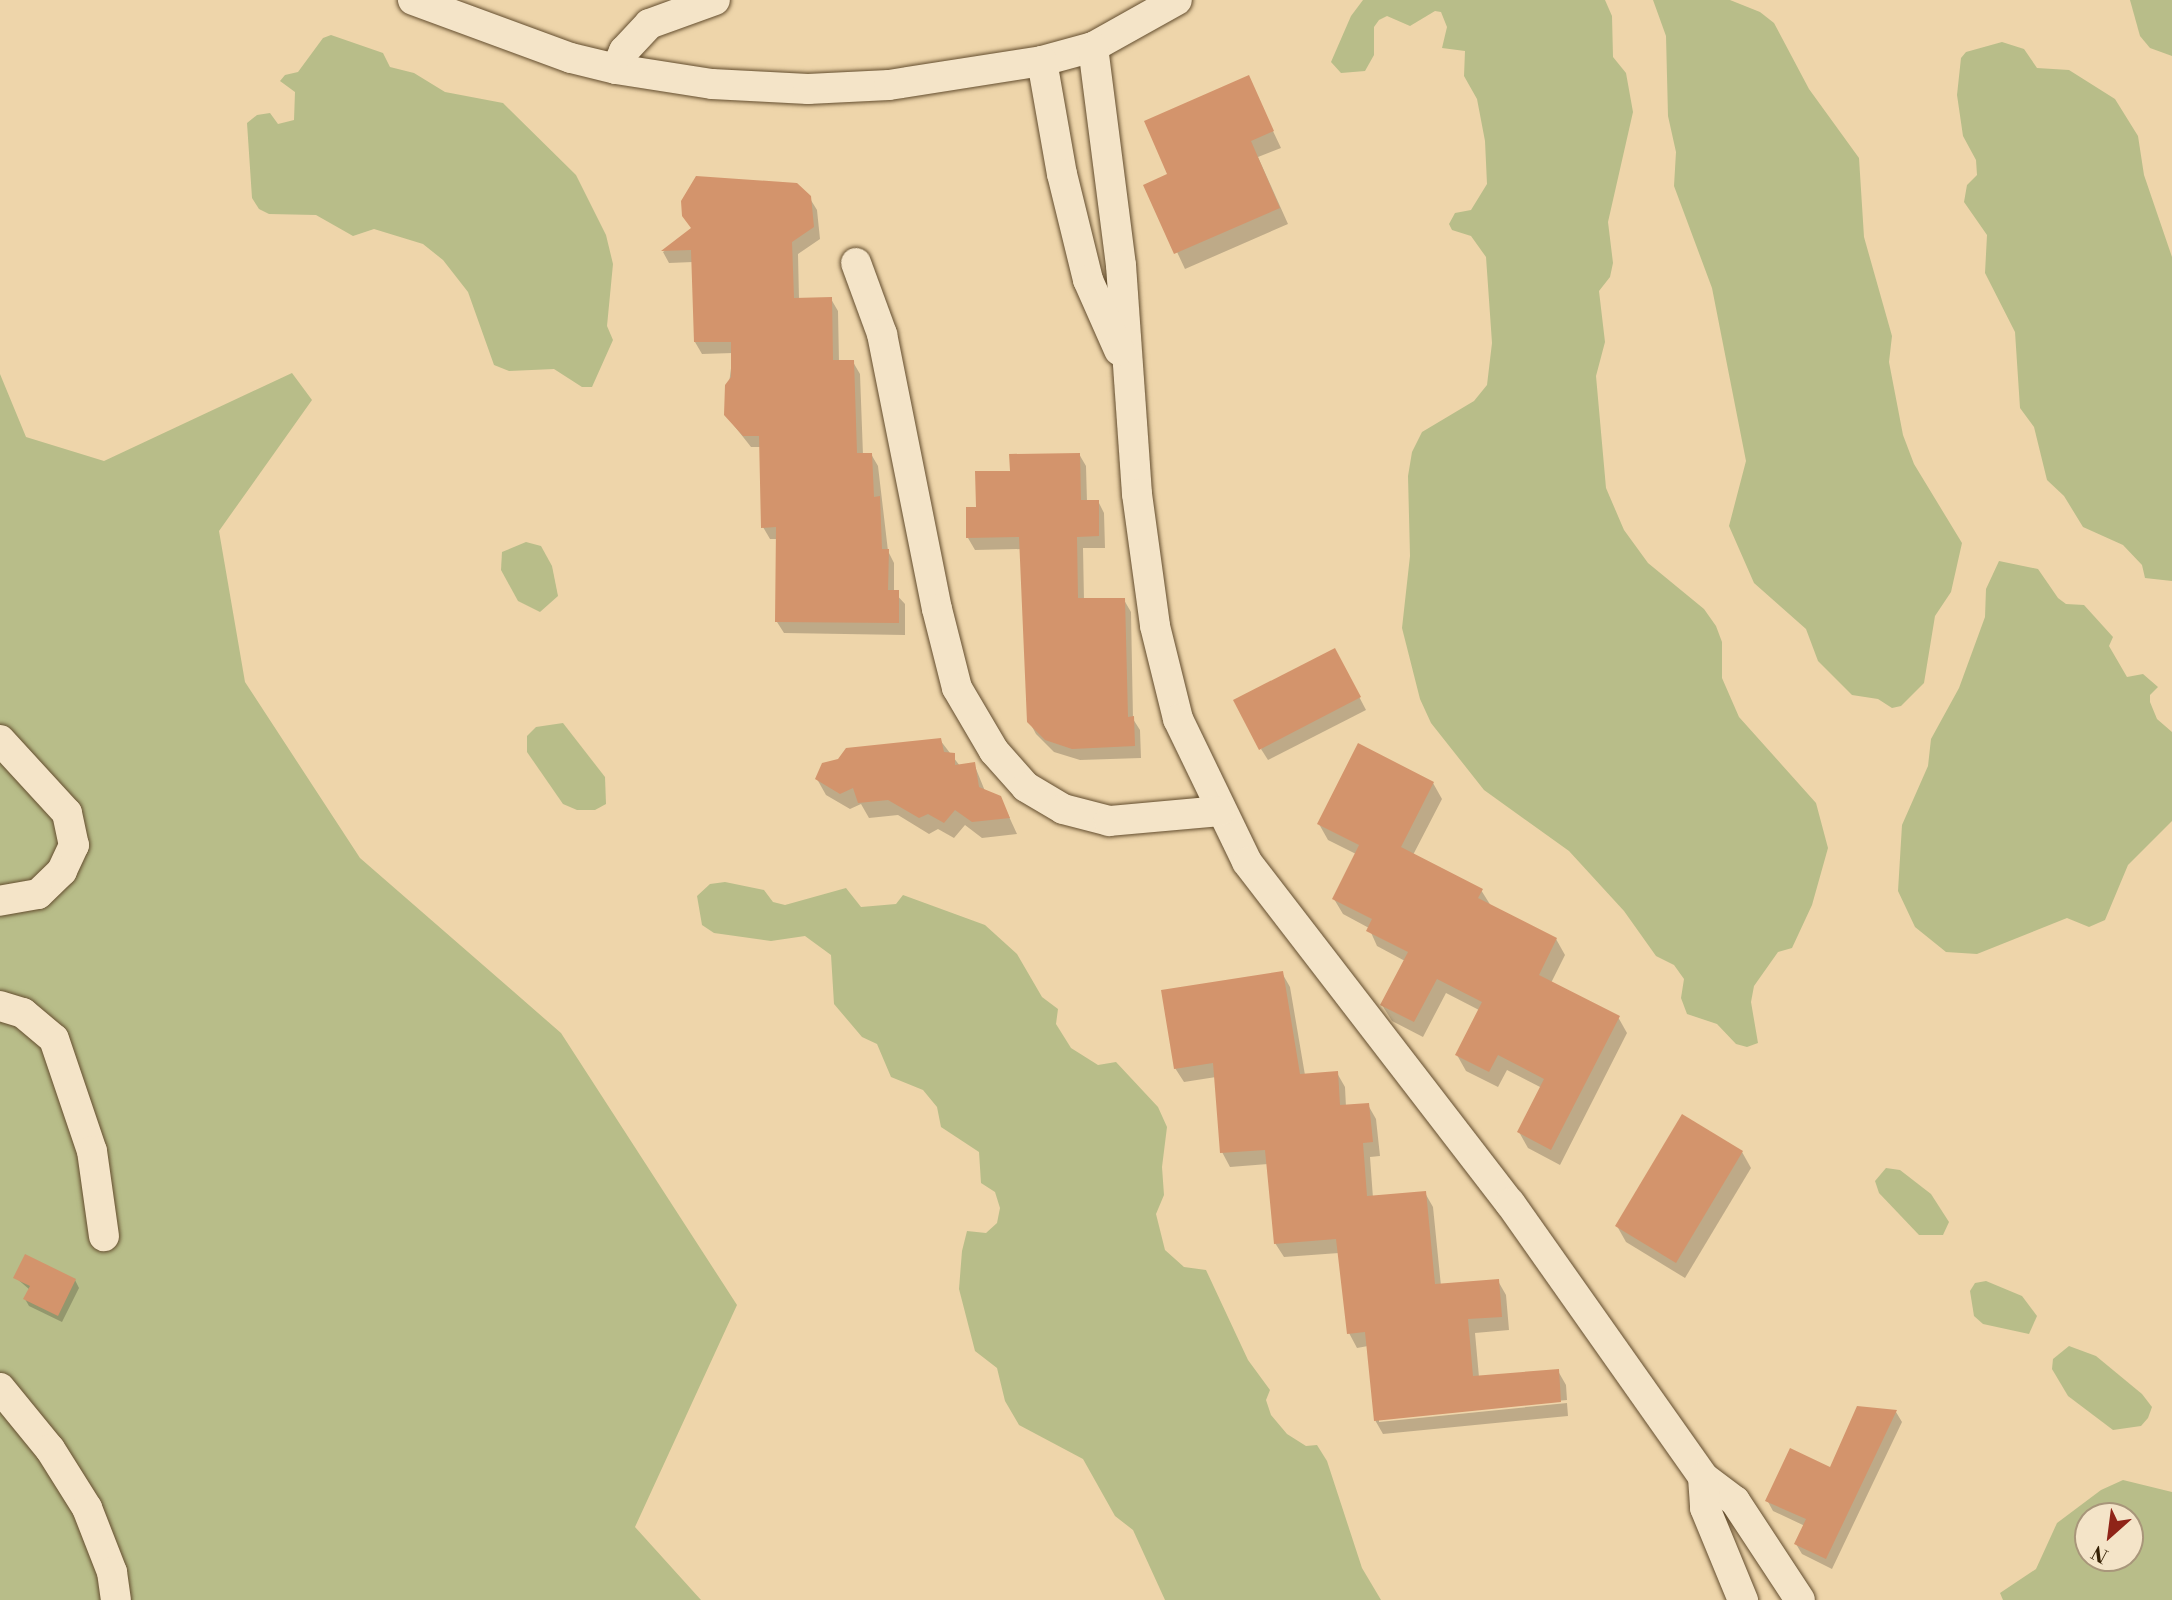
<!DOCTYPE html>
<html>
<head>
<meta charset="utf-8">
<style>
  body { margin:0 }
  #map { position:relative; width:2172px; height:1600px; overflow:hidden; background:#eed5aa; font-family:"Libre Bodoni",serif }
  div>[style] { position:absolute }
  .green>* { inset:0; background:#b8bd89 }
  .shadow>* { inset:0; background:#0003 }
  .building>* { inset:0; background:#d3946c }
  .roads { filter:drop-shadow(0 0 2px #634d2e) drop-shadow(0 0 2px #634d2e) }
  .minor>* { height:30px; margin:-15px; padding:0 15px; transform-origin:15px; border-radius:15px; background:#f4e4c8 }
  span { translate:-50% -50%; white-space:nowrap; text-align:center; line-height:1.15; -webkit-text-stroke:6px #f4e4c8; paint-order:stroke }
  .north { position:absolute; left:2074px; top:1502px; width:70px; height:70px; box-sizing:border-box; background:#f4e4c8; border:2px solid #a8967a; border-radius:50%; rotate:208deg; font-size:19px; font-weight:700; line-height:28px; text-align:center; color:#352004 }
  .north::after { content:''; display:block; margin:auto; width:24px; height:32px; background:#8f2418; clip-path:polygon(50% 0,100% 100%,50% 72%,0 100%) }
</style>
</head>
<body>
<div id="map">
  <div class="green">
    <i style="clip-path:polygon(1363px 0,1605px 0,1612px 16px,1613px 57px,1626px 73px,1633px 112px,1608px 222px,1613px 263px,1610px 277px,1599px 291px,1605px 342px,1596px 376px,1606px 488px,1624px 530px,1648px 563px,1704px 609px,1716px 626px,1722px 642px,1722px 678px,1739px 717px,1816px 803px,1828px 848px,1812px 905px,1792px 948px,1778px 952px,1754px 986px,1751px 1002px,1758px 1043px,1747px 1047px,1736px 1044px,1717px 1024px,1687px 1014px,1681px 998px,1684px 979px,1674px 965px,1656px 956px,1624px 911px,1569px 851px,1484px 790px,1431px 723px,1420px 699px,1402px 628px,1410px 556px,1408px 476px,1412px 452px,1422px 432px,1474px 401px,1487px 385px,1492px 343px,1486px 257px,1471px 236px,1452px 230px,1449px 224px,1455px 213px,1471px 210px,1487px 184px,1485px 141px,1477px 99px,1464px 76px,1465px 51px,1442px 48px,1447px 27px,1441px 12px,1435px 11px,1410px 26px,1387px 16px,1379px 20px,1374px 27px,1374px 55px,1365px 71px,1341px 73px,1331px 62px,1351px 16px)"></i>
    <i style="clip-path:polygon(1653px 0,1730px 0,1760px 12px,1774px 23px,1809px 89px,1859px 158px,1864px 237px,1892px 336px,1889px 362px,1903px 435px,1914px 464px,1962px 543px,1951px 592px,1935px 616px,1924px 683px,1901px 706px,1892px 708px,1878px 699px,1852px 695px,1818px 661px,1806px 629px,1754px 583px,1729px 526px,1746px 461px,1712px 288px,1674px 186px,1676px 152px,1668px 116px,1666px 36px)"></i>
    <i style="clip-path:polygon(2130px 0,2172px 0,2172px 56px,2150px 48px,2140px 36px)"></i>
    <i style="clip-path:polygon(331px 35px,383px 53px,390px 67px,414px 73px,445px 92px,503px 103px,576px 175px,606px 235px,613px 264px,607px 326px,613px 340px,592px 387px,582px 387px,554px 369px,509px 371px,494px 365px,468px 292px,443px 260px,423px 244px,374px 229px,353px 236px,316px 215px,269px 214px,259px 209px,252px 198px,247px 123px,257px 115px,270px 113px,278px 124px,294px 120px,295px 92px,280px 81px,285px 75px,298px 72px,323px 38px)"></i>
    <i style="clip-path:polygon(2002px 42px,2024px 49px,2037px 68px,2069px 70px,2115px 99px,2138px 136px,2144px 175px,2172px 257px,2172px 581px,2145px 578px,2142px 565px,2123px 545px,2083px 527px,2064px 496px,2047px 480px,2034px 427px,2020px 408px,2015px 332px,1985px 273px,1987px 235px,1964px 202px,1967px 185px,1977px 175px,1976px 160px,1963px 136px,1957px 95px,1961px 58px,1966px 52px)"></i>
    <i style="clip-path:polygon(292px 373px,312px 400px,219px 531px,245px 682px,360px 858px,561px 1033px,737px 1305px,635px 1527px,701px 1600px,0 1600px,0 374px,26px 437px,104px 461px)"></i>
    <i style="clip-path:polygon(526px 542px,541px 546px,552px 566px,558px 596px,540px 612px,518px 601px,501px 570px,502px 552px)"></i>
    <i style="clip-path:polygon(1999px 561px,2038px 569px,2058px 598px,2066px 604px,2084px 605px,2113px 637px,2109px 646px,2127px 677px,2143px 674px,2158px 687px,2150px 695px,2150px 702px,2157px 719px,2172px 732px,2172px 821px,2128px 865px,2105px 920px,2089px 927px,2067px 918px,1977px 954px,1946px 952px,1915px 927px,1898px 891px,1902px 825px,1928px 766px,1931px 739px,1959px 688px,1985px 617px,1986px 589px)"></i>
    <i style="clip-path:polygon(563px 723px,605px 777px,606px 804px,595px 810px,577px 810px,563px 804px,527px 752px,527px 736px,536px 727px)"></i>
    <i style="clip-path:polygon(725px 882px,764px 890px,773px 902px,785px 905px,846px 888px,861px 907px,896px 904px,903px 895px,985px 925px,1017px 954px,1042px 997px,1058px 1009px,1056px 1024px,1071px 1048px,1098px 1065px,1116px 1062px,1158px 1107px,1167px 1127px,1162px 1167px,1164px 1195px,1156px 1214px,1165px 1250px,1184px 1267px,1206px 1270px,1248px 1360px,1270px 1390px,1266px 1400px,1271px 1415px,1287px 1434px,1306px 1446px,1317px 1445px,1327px 1461px,1362px 1568px,1381px 1600px,1165px 1600px,1133px 1530px,1115px 1516px,1083px 1459px,1019px 1425px,1005px 1401px,997px 1368px,975px 1351px,959px 1289px,962px 1251px,967px 1231px,986px 1233px,997px 1223px,1000px 1208px,995px 1192px,981px 1183px,979px 1152px,941px 1127px,937px 1107px,923px 1090px,891px 1077px,877px 1044px,862px 1037px,834px 1004px,831px 955px,805px 936px,771px 941px,714px 933px,702px 925px,697px 896px,710px 884px)"></i>
    <i style="clip-path:polygon(1886px 1168px,1900px 1170px,1931px 1194px,1949px 1222px,1943px 1235px,1919px 1235px,1879px 1193px,1875px 1181px)"></i>
    <i style="clip-path:polygon(1986px 1281px,2022px 1296px,2037px 1316px,2029px 1334px,1983px 1324px,1974px 1316px,1970px 1291px,1975px 1283px)"></i>
    <i style="clip-path:polygon(2069px 1346px,2096px 1356px,2142px 1394px,2152px 1407px,2148px 1418px,2141px 1426px,2113px 1430px,2068px 1396px,2052px 1369px,2053px 1359px)"></i>
    <i style="clip-path:polygon(evenodd,2123px 1480px,2172px 1492px,2172px 1600px,2003px 1600px,2000px 1593px,2036px 1569px,2057px 1523px,2101px 1490px,2123px 1480px,2088px 1516px,2130px 1516px,2130px 1558px,2088px 1558px,2088px 1516px)"></i>
  </div>
  <div class="shadow">
    <i style="clip-path:polygon(1248px 78px,1281px 148px,1258px 157px,1288px 224px,1185px 269px,1146px 186px,1169px 175px)"></i>
    <i style="clip-path:polygon(809px 197px,817px 210px,820px 239px,798px 254px,799px 299px,831px 299px,838px 311px,839px 362px,853px 362px,860px 374px,863px 455px,871px 454px,878px 466px,888px 551px,894px 563px,894px 592px,905px 604px,905px 635px,784px 633px,777px 622px,778px 539px,770px 539px,763px 527px,761px 447px,751px 447px,725px 414px,733px 353px,702px 354px,695px 342px,693px 262px,669px 263px,663px 252px,692px 230px)"></i>
    <i style="clip-path:polygon(1079px 454px,1086px 466px,1087px 502px,1098px 501px,1104px 513px,1105px 548px,1083px 548px,1084px 600px,1124px 600px,1131px 612px,1133px 719px,1140px 730px,1141px 758px,1080px 760px,1054px 752px,1036px 734px,1029px 721px,1022px 549px,975px 550px,968px 538px,978px 509px,1012px 472px)"></i>
    <i style="clip-path:polygon(1341px 662px,1366px 710px,1268px 760px,1261px 749px)"></i>
    <i style="clip-path:polygon(940px 740px,960px 766px,974px 764px,985px 791px,1000px 797px,1017px 834px,982px 838px,965px 825px,954px 838px,938px 829px,929px 834px,898px 815px,869px 818px,861px 804px,850px 809px,826px 795px,817px 779px)"></i>
    <i style="clip-path:polygon(1433px 783px,1442px 799px,1413px 855px,1481px 890px,1491px 906px,1556px 939px,1565px 955px,1551px 983px,1618px 1017px,1627px 1033px,1560px 1165px,1528px 1148px,1519px 1132px,1542px 1088px,1507px 1070px,1498px 1087px,1466px 1071px,1457px 1055px,1479px 1010px,1446px 993px,1423px 1037px,1392px 1021px,1382px 1005px,1405px 961px,1377px 946px,1369px 928px,1343px 914px,1334px 899px,1356px 854px,1328px 840px,1319px 824px)"></i>
    <i style="clip-path:polygon(1282px 973px,1290px 987px,1305px 1075px,1337px 1073px,1345px 1087px,1346px 1107px,1368px 1105px,1376px 1119px,1380px 1156px,1370px 1157px,1373px 1198px,1425px 1193px,1433px 1207px,1441px 1286px,1498px 1281px,1506px 1295px,1509px 1330px,1475px 1333px,1479px 1377px,1558px 1371px,1566px 1385px,1567px 1400px,1379px 1418px,1379px 1422px,1567px 1403px,1568px 1416px,1383px 1434px,1375px 1420px,1368px 1346px,1357px 1348px,1349px 1333px,1339px 1253px,1284px 1257px,1275px 1243px,1268px 1164px,1230px 1167px,1222px 1152px,1216px 1077px,1184px 1082px,1175px 1068px)"></i>
    <i style="clip-path:polygon(1742px 1152px,1751px 1168px,1685px 1278px,1626px 1242px,1617px 1226px)"></i>
    <i style="clip-path:polygon(15px 1277px,75px 1280px,79px 1288px,62px 1322px,29px 1306px,25px 1299px,30px 1290px)"></i>
    <i style="clip-path:polygon(1859px 1408px,1896px 1412px,1902px 1422px,1832px 1569px,1802px 1554px,1796px 1544px,1805px 1526px,1773px 1511px,1767px 1500px,1831px 1469px)"></i>
  </div>
  <div class="building">
    <i style="clip-path:polygon(1249px 75px,1274px 131px,1251px 141px,1280px 208px,1174px 254px,1143px 185px,1167px 174px,1144px 121px)"></i>
    <i style="clip-path:polygon(696px 176px,797px 183px,811px 196px,814px 227px,792px 242px,794px 298px,832px 297px,833px 360px,854px 360px,857px 453px,872px 453px,874px 497px,880px 496px,882px 549px,889px 549px,888px 590px,899px 590px,899px 623px,775px 622px,776px 527px,761px 528px,759px 436px,743px 436px,724px 415px,725px 385px,731px 377px,731px 342px,694px 342px,691px 250px,661px 251px,691px 228px,682px 216px,681px 201px)"></i>
    <i style="clip-path:polygon(1080px 453px,1081px 500px,1099px 500px,1099px 536px,1077px 537px,1078px 598px,1125px 598px,1128px 717px,1134px 716px,1135px 746px,1072px 749px,1045px 740px,1027px 722px,1019px 537px,966px 538px,966px 507px,976px 507px,975px 471px,1010px 471px,1009px 454px)"></i>
    <i style="clip-path:polygon(1335px 648px,1361px 697px,1259px 750px,1233px 700px)"></i>
    <i style="clip-path:polygon(941px 738px,944px 752px,955px 753px,955px 765px,975px 762px,979px 787px,1001px 796px,1010px 818px,972px 822px,955px 810px,944px 823px,928px 814px,919px 818px,888px 800px,858px 803px,853px 788px,840px 794px,815px 779px,822px 763px,838px 759px,846px 748px)"></i>
    <i style="clip-path:polygon(1358px 743px,1434px 782px,1401px 847px,1483px 889px,1478px 898px,1557px 938px,1539px 975px,1620px 1016px,1551px 1150px,1517px 1132px,1544px 1079px,1498px 1055px,1489px 1072px,1455px 1055px,1482px 1002px,1437px 979px,1414px 1022px,1380px 1005px,1408px 952px,1366px 931px,1372px 919px,1332px 899px,1359px 845px,1317px 824px)"></i>
    <i style="clip-path:polygon(1283px 971px,1300px 1074px,1338px 1071px,1340px 1105px,1369px 1103px,1373px 1142px,1363px 1143px,1367px 1196px,1426px 1191px,1435px 1284px,1499px 1279px,1502px 1317px,1468px 1319px,1473px 1376px,1559px 1369px,1561px 1402px,1374px 1421px,1365px 1332px,1347px 1334px,1336px 1239px,1274px 1244px,1265px 1150px,1220px 1153px,1213px 1063px,1174px 1069px,1161px 990px)"></i>
    <i style="clip-path:polygon(1682px 1114px,1743px 1151px,1676px 1263px,1615px 1226px)"></i>
    <i style="clip-path:polygon(25px 1254px,76px 1279px,58px 1316px,23px 1299px,30px 1286px,13px 1278px)"></i>
    <i style="clip-path:polygon(1857px 1406px,1897px 1410px,1826px 1559px,1794px 1544px,1806px 1519px,1765px 1501px,1790px 1448px,1830px 1467px)"></i>
  </div>
  <div class="roads">
    <div class="minor">
      <i style="left:413px;top:0;width:168px;rotate:20.2deg"></i>
      <i style="left:571px;top:58px;width:46px;rotate:13.7deg"></i>
      <i style="left:616px;top:69px;width:97px;rotate:8.9deg"></i>
      <i style="left:712px;top:84px;width:96px;rotate:3deg"></i>
      <i style="left:808px;top:89px;width:81px;rotate:-2.8deg"></i>
      <i style="left:889px;top:85px;width:155px;rotate:-8.9deg"></i>
      <i style="left:1042px;top:61px;width:53px;rotate:-15.4deg"></i>
      <i style="left:1093px;top:47px;width:96px;rotate:-29.2deg"></i>
      <i style="left:1093px;top:47px;width:220px;rotate:82.7deg"></i>
      <i style="left:1121px;top:265px;width:230px;rotate:86deg"></i>
      <i style="left:1137px;top:494px;width:133px;rotate:82.2deg"></i>
      <i style="left:1155px;top:626px;width:96px;rotate:76.1deg"></i>
      <i style="left:1178px;top:719px;width:159px;rotate:64.2deg"></i>
      <i style="left:1247px;top:862px;width:431px;rotate:52.4deg"></i>
      <i style="left:1510px;top:1203px;width:335px;rotate:54.8deg"></i>
      <i style="left:1703px;top:1477px;width:40px;rotate:37deg"></i>
      <i style="left:1735px;top:1501px;width:118px;rotate:56.7deg"></i>
      <i style="left:1042px;top:61px;width:115px;rotate:80deg"></i>
      <i style="left:1062px;top:174px;width:109px;rotate:76.2deg"></i>
      <i style="left:1088px;top:280px;width:77px;rotate:66.1deg"></i>
      <i style="left:616px;top:69px;width:20px;rotate:-66deg"></i>
      <i style="left:624px;top:51px;width:37px;rotate:-47deg"></i>
      <i style="left:649px;top:24px;width:70px;rotate:-20deg"></i>
      <i style="left:856px;top:263px;width:76px;rotate:69.9deg"></i>
      <i style="left:882px;top:334px;width:280px;rotate:78.7deg"></i>
      <i style="left:937px;top:609px;width:81px;rotate:75.8deg"></i>
      <i style="left:957px;top:688px;width:73px;rotate:59.6deg"></i>
      <i style="left:994px;top:751px;width:48px;rotate:48.4deg"></i>
      <i style="left:1026px;top:787px;width:43px;rotate:30.7deg"></i>
      <i style="left:1063px;top:809px;width:48px;rotate:14.6deg"></i>
      <i style="left:1109px;top:821px;width:111px;rotate:-5.1deg"></i>
      <i style="left:0;top:740px;width:99px;rotate:47.5deg"></i>
      <i style="left:67px;top:813px;width:33px;rotate:78deg"></i>
      <i style="left:74px;top:845px;width:29px;rotate:115deg"></i>
      <i style="left:62px;top:871px;width:33px;rotate:136deg"></i>
      <i style="left:38px;top:894px;width:39px;rotate:170deg"></i>
      <i style="left:0;top:1006px;width:24px;rotate:17deg"></i>
      <i style="left:23px;top:1013px;width:40px;rotate:40deg"></i>
      <i style="left:54px;top:1039px;width:118px;rotate:71.3deg"></i>
      <i style="left:92px;top:1151px;width:86px;rotate:82deg"></i>
      <i style="left:0;top:1388px;width:79px;rotate:50.7deg"></i>
      <i style="left:50px;top:1449px;width:70px;rotate:57.9deg"></i>
      <i style="left:87px;top:1508px;width:69px;rotate:68.7deg"></i>
      <i style="left:112px;top:1572px;width:28px;rotate:82deg"></i>
      <i style="left:1703px;top:1477px;width:31px;rotate:86deg"></i>
      <i style="left:1705px;top:1508px;width:100px;rotate:67.6deg"></i>
    </div>
  </div>
  <div class="north">N</div>
</div>
</body>
</html>
